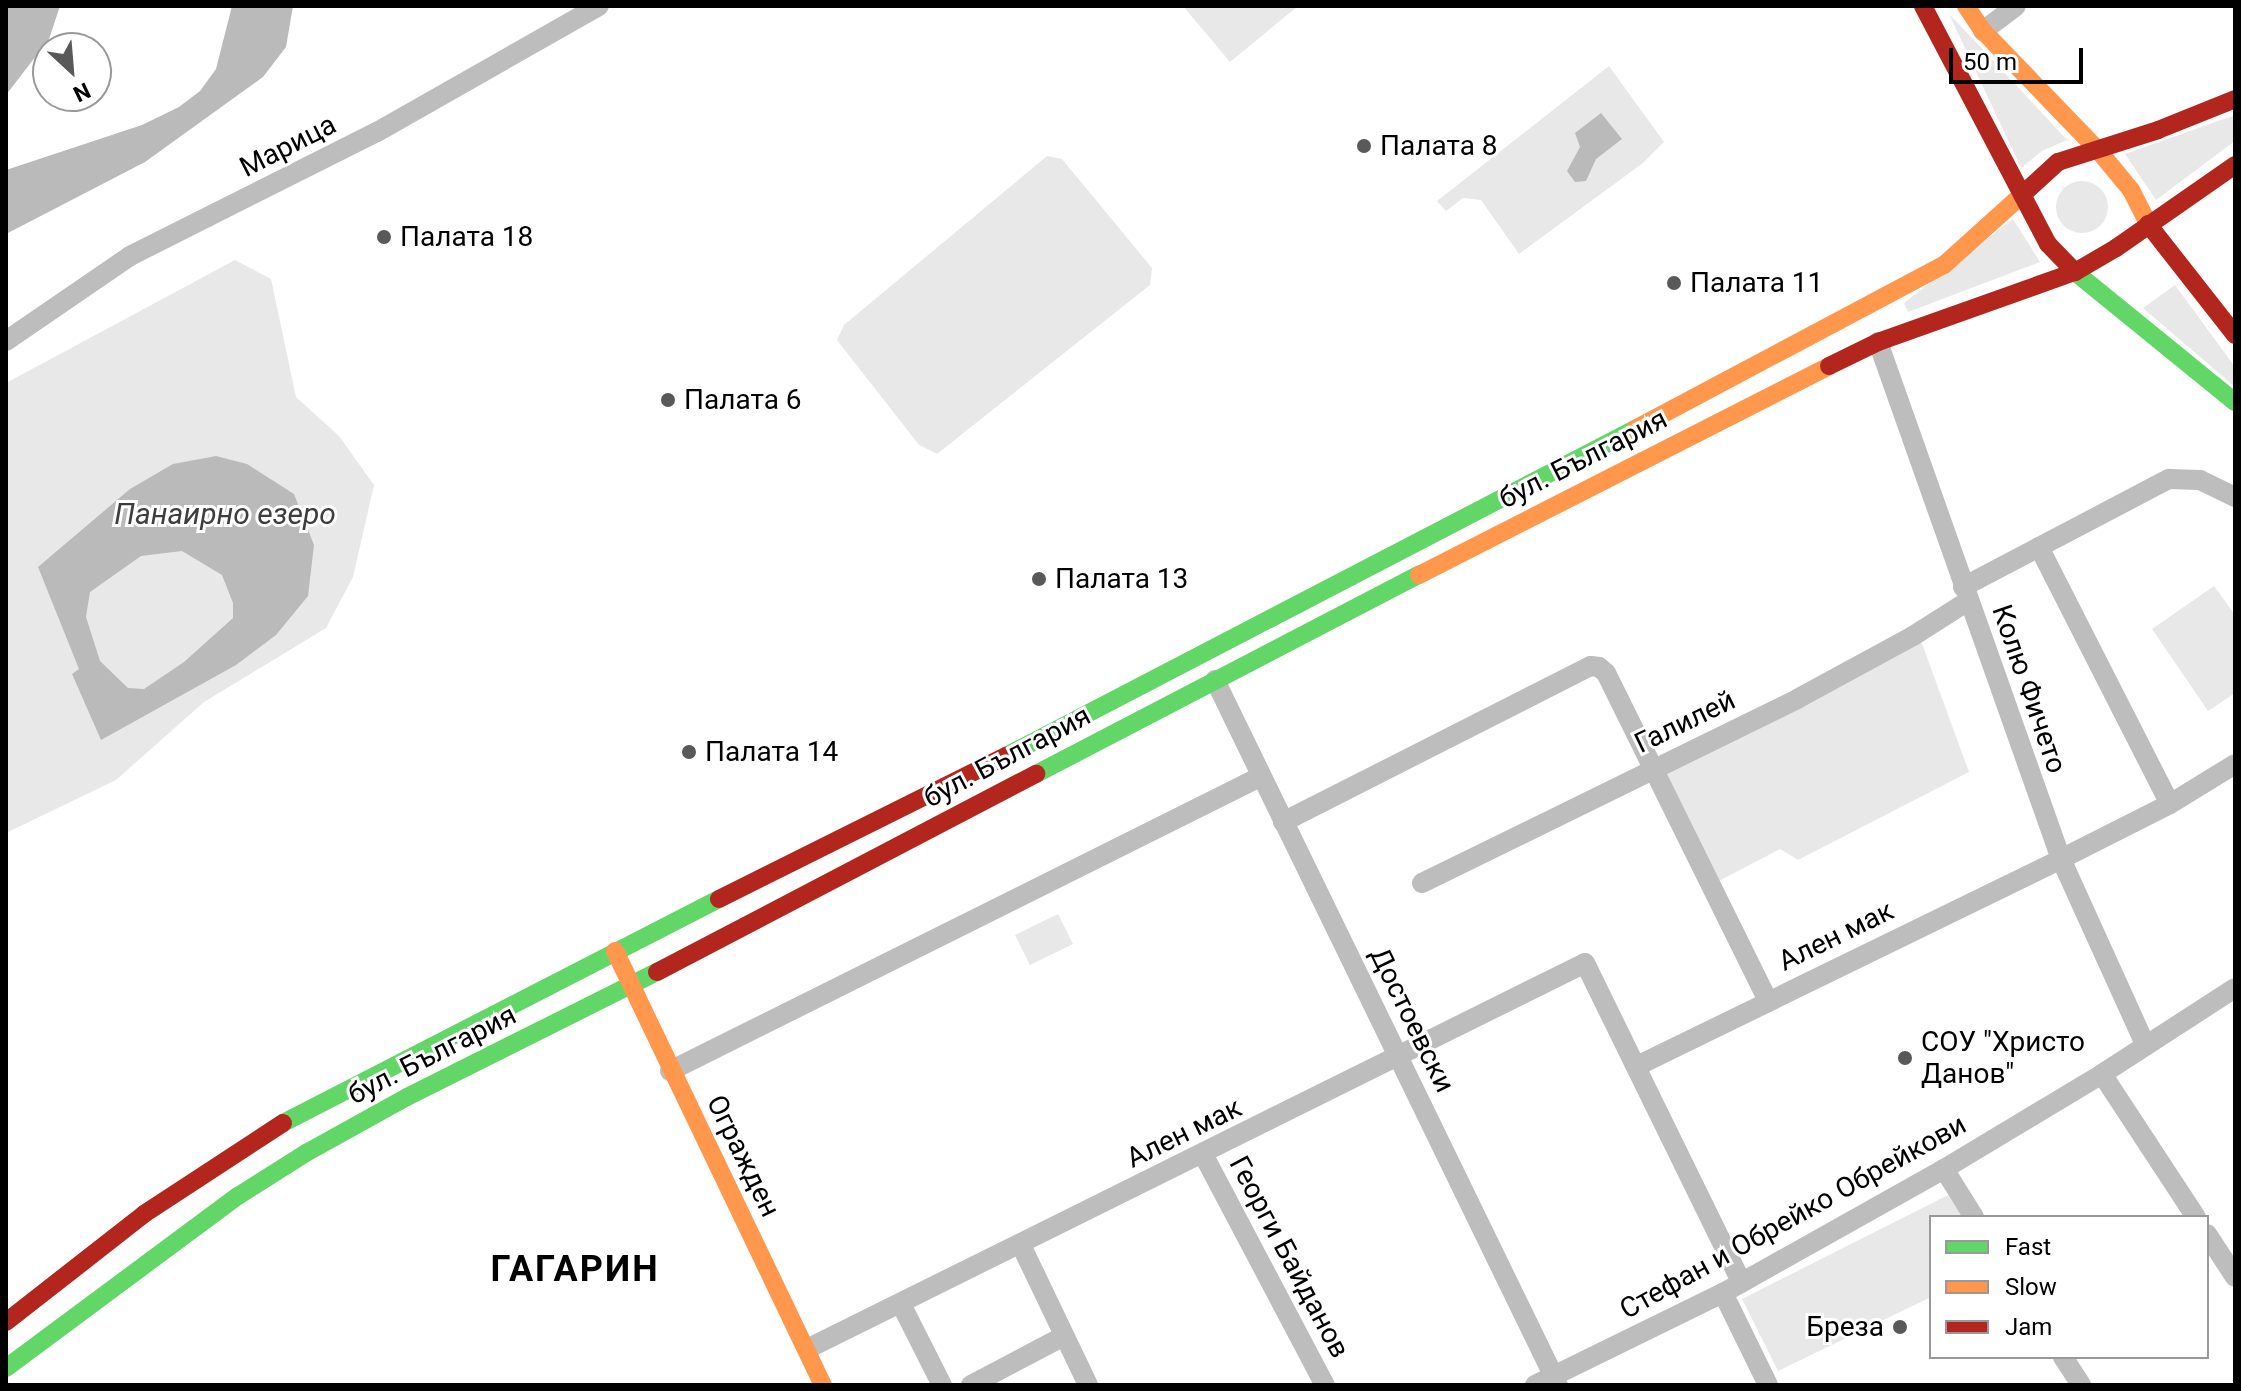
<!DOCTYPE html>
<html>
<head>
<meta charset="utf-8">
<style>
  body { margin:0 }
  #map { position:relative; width:2241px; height:1391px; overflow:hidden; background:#fff; font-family:Roboto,sans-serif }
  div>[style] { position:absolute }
  .green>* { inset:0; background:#e8e8e8 }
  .round { border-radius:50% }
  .water>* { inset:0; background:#bababa }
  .street>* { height:20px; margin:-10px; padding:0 10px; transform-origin:10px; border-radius:10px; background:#bdbdbd }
  .fast>* { height:18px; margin:-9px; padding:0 9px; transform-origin:9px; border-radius:9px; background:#63d668 }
  .slow>* { height:18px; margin:-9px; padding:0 9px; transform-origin:9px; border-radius:9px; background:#ff974d }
  .jam>* { height:18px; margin:-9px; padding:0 9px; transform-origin:9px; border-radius:9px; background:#b3261e }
  .dots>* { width:22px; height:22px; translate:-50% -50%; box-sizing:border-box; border:4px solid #fff; border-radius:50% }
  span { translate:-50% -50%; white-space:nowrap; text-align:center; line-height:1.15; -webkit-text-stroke:6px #fff; paint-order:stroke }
  .street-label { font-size:28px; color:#000 }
  .poi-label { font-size:28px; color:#000 }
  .left { translate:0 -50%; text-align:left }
  .right { translate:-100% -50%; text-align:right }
  .water-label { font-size:30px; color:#3e3e3e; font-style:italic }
  .district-label { font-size:36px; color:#000; font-weight:700; letter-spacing:2px }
  .frame { position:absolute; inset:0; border:8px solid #000; pointer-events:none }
  .legend { position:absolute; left:1929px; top:1215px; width:280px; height:144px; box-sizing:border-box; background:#fff; border:2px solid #999; margin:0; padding:10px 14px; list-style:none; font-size:24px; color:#000 }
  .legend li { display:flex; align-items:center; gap:16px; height:40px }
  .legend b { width:40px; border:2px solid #999 }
  .north { position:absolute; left:32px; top:32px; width:80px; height:80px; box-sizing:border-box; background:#fff; border:2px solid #999; border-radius:50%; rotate:154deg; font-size:22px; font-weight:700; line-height:32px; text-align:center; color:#000 }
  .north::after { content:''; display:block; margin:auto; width:28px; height:36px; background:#595959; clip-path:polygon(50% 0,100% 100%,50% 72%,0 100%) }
  .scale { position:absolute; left:1949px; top:48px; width:134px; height:36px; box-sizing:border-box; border:4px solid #000; border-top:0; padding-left:10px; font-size:24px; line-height:28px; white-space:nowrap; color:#000; -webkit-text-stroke:6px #fff; paint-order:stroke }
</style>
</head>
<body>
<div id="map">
  <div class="green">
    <i style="clip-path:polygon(1183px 6px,1298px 6px,1230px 62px)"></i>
    <i style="clip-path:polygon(1949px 14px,1975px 41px,2067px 140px,2042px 151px,2021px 168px)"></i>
    <i style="clip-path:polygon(1609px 66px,1664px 142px,1643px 163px,1519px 254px,1481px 200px,1463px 198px,1446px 211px,1437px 201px)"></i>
    <i style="clip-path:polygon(2235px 115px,2235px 141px,2156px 200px,2125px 154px)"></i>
    <i style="clip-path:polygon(1047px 156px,1062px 159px,1152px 268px,1150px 285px,937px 454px,919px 445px,837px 340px,844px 325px)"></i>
    <i class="round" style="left:2056px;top:181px;width:52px;height:52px"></i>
    <i style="clip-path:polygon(2013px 219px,2040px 262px,1908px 312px,1904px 303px)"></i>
    <i style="clip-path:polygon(235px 260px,271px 279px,296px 397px,339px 436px,374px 485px,353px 577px,326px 628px,204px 702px,116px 780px,6px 833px,6px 383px)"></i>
    <i style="clip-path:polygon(2175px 285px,2235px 367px,2235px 387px,2143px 308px)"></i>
    <i style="clip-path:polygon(2214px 586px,2235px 615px,2235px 693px,2208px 711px,2152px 629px)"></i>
    <i style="clip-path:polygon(1921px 641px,1969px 772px,1798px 860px,1780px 849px,1717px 882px,1663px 774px)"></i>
    <i style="clip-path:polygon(1058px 914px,1073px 944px,1030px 965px,1015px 935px)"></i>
    <i style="clip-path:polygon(1948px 1195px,1963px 1217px,1931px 1217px,1931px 1297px,1778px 1371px,1742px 1299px)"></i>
  </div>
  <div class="water">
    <i style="clip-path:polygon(6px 6px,60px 6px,49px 39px,6px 95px)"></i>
    <i style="clip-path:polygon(232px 6px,293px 6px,286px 47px,263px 77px,145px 162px,6px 234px,6px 170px,142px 125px,179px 107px,200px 91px,216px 69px)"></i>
    <i style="clip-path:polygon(1601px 113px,1622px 139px,1596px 159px,1586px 181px,1575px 182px,1567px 171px,1580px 147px,1575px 133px)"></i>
    <i style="clip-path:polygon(evenodd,216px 456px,247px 464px,294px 494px,314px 545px,308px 596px,276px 635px,236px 665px,101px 740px,72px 674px,79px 669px,38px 567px,130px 489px,173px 464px,216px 456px,182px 551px,222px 575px,233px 603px,233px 618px,184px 662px,144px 689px,128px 688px,100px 661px,86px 617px,90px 592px,141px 556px,182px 551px)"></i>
  </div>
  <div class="street">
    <i style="left:1983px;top:31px;width:41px;rotate:-37.1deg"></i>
    <i style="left:6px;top:341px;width:150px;rotate:-34.4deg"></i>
    <i style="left:130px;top:256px;width:276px;rotate:-26.7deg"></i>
    <i style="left:377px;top:132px;width:255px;rotate:-29.6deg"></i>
    <i style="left:1878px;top:342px;width:548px;rotate:70.51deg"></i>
    <i style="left:2061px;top:859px;width:205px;rotate:65.6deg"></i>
    <i style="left:2039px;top:547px;width:288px;rotate:63deg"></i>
    <i style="left:1963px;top:587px;width:233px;rotate:-27.7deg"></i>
    <i style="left:2169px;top:479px;width:31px;rotate:2deg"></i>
    <i style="left:2200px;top:480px;width:39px;rotate:26deg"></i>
    <i style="left:1215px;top:680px;width:784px;rotate:64.06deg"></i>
    <i style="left:1283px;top:822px;width:345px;rotate:-26.9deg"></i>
    <i style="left:1591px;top:666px;width:8px;rotate:7deg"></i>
    <i style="left:1599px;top:667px;width:9px;rotate:41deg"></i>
    <i style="left:1606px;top:673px;width:364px;rotate:63.7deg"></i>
    <i style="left:1422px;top:883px;width:418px;rotate:-26.1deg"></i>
    <i style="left:1797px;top:699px;width:132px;rotate:-28.5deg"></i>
    <i style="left:1913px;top:636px;width:65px;rotate:-32.5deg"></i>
    <i style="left:1637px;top:1066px;width:472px;rotate:-26deg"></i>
    <i style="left:2061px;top:859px;width:122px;rotate:-26.8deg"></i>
    <i style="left:2170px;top:804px;width:76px;rotate:-31.6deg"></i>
    <i style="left:670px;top:1071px;width:659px;rotate:-26.49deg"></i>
    <i style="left:2102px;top:1074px;width:171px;rotate:56.7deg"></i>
    <i style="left:1203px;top:1154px;width:261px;rotate:62.2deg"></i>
    <i style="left:1944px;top:1169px;width:57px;rotate:58deg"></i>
    <i style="left:2207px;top:1234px;width:51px;rotate:56.9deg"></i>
    <i style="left:1021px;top:1245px;width:155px;rotate:64.4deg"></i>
    <i style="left:1723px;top:1293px;width:102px;rotate:63.9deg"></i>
    <i style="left:901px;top:1304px;width:91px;rotate:63.2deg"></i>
    <i style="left:807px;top:1349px;width:868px;rotate:-26.39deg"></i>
    <i style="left:1585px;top:963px;width:356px;rotate:63.9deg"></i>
    <i style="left:2063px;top:1357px;width:33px;rotate:57deg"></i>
    <i style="left:971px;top:1385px;width:105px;rotate:-27.8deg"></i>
    <i style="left:1535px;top:1385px;width:209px;rotate:-26.1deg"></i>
    <i style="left:1723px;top:1293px;width:253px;rotate:-29.3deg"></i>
    <i style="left:1944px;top:1169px;width:184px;rotate:-31deg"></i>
    <i style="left:2102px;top:1074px;width:158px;rotate:-32.9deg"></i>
  </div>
  <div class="fast">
    <i style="left:2075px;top:272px;width:206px;rotate:39.1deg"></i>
    <i style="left:1006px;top:756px;width:709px;rotate:-27.47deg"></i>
    <i style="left:1036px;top:774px;width:432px;rotate:-27.5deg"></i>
    <i style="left:283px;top:1123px;width:490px;rotate:-27.2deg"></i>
    <i style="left:6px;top:1368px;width:289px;rotate:-36.6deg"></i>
    <i style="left:238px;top:1196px;width:80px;rotate:-32.3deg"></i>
    <i style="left:306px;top:1153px;width:115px;rotate:-29deg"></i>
    <i style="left:407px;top:1097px;width:280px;rotate:-26.6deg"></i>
  </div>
  <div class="slow">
    <i style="left:1966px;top:6px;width:30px;rotate:56deg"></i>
    <i style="left:1983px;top:31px;width:165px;rotate:46deg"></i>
    <i style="left:2098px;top:150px;width:52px;rotate:50.5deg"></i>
    <i style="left:2131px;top:190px;width:38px;rotate:63deg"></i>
    <i style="left:1635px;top:429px;width:350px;rotate:-28deg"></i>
    <i style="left:1944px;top:265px;width:108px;rotate:-42deg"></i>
    <i style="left:1419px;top:575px;width:460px;rotate:-27deg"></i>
    <i style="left:615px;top:951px;width:481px;rotate:64.4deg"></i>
  </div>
  <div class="jam">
    <i style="left:1923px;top:6px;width:269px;rotate:62.3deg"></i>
    <i style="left:2048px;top:244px;width:39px;rotate:46deg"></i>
    <i style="left:2024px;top:193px;width:46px;rotate:-42.4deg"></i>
    <i style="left:2058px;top:162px;width:105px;rotate:-17.7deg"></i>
    <i style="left:2158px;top:130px;width:83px;rotate:-21.9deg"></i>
    <i style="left:2148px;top:224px;width:141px;rotate:51.9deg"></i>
    <i style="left:1829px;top:366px;width:55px;rotate:-26.1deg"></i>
    <i style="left:1878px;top:342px;width:209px;rotate:-19.6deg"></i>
    <i style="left:2075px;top:272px;width:48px;rotate:-30.3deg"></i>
    <i style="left:2116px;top:248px;width:145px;rotate:-34.9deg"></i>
    <i style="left:719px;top:899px;width:321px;rotate:-26.5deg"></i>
    <i style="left:657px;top:972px;width:428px;rotate:-27.6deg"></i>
    <i style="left:6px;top:1322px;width:175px;rotate:-38deg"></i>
    <i style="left:144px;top:1214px;width:166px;rotate:-33.2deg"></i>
  </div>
  <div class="dots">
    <i style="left:1364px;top:146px;background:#595959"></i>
    <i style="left:384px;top:237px;background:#595959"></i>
    <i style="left:1674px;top:283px;background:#595959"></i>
    <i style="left:668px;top:400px;background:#595959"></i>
    <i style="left:1039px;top:579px;background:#595959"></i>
    <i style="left:689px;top:752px;background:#595959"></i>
    <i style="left:1905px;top:1058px;background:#595959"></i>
    <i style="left:1900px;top:1327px;background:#595959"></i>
  </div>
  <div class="street-label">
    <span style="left:288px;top:146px;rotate:-27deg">Марица</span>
    <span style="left:1583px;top:459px;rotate:-27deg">бул. България</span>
    <span style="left:2029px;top:689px;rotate:71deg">Колю Фичето</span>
    <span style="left:1685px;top:722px;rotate:-26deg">Галилей</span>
    <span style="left:1007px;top:757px;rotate:-28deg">бул. България</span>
    <span style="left:1836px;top:936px;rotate:-26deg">Ален мак</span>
    <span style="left:1412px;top:1020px;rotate:64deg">Достоевски</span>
    <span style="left:432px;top:1055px;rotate:-27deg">бул. България</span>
    <span style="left:1184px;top:1133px;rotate:-26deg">Ален мак</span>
    <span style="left:743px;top:1156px;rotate:64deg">Огражден</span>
    <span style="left:1793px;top:1217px;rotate:-29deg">Стефан и Обрейко Обрейкови</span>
    <span style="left:1289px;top:1257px;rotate:62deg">Георги Байданов</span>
  </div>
  <div class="poi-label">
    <span class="left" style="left:1380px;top:146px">Палата 8</span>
    <span class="left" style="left:400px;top:237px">Палата 18</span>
    <span class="left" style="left:1690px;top:283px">Палата 11</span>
    <span class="left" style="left:684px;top:400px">Палата 6</span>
    <span class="left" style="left:1055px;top:579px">Палата 13</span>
    <span class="left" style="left:705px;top:752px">Палата 14</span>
    <span class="left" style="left:1921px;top:1058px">СОУ "Христо<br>Данов"</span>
    <span class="right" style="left:1884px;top:1327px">Бреза</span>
  </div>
  <div class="water-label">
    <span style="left:225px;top:514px">Панаирно езеро</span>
  </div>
  <div class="district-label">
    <span style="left:575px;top:1270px">ГАГАРИН</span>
  </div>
  <div class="frame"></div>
  <ul class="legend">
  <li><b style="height:10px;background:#63d668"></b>Fast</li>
  <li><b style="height:10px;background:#ff974d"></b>Slow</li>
  <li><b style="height:10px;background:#b3261e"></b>Jam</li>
  </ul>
  <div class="north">N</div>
  <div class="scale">50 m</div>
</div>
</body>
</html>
